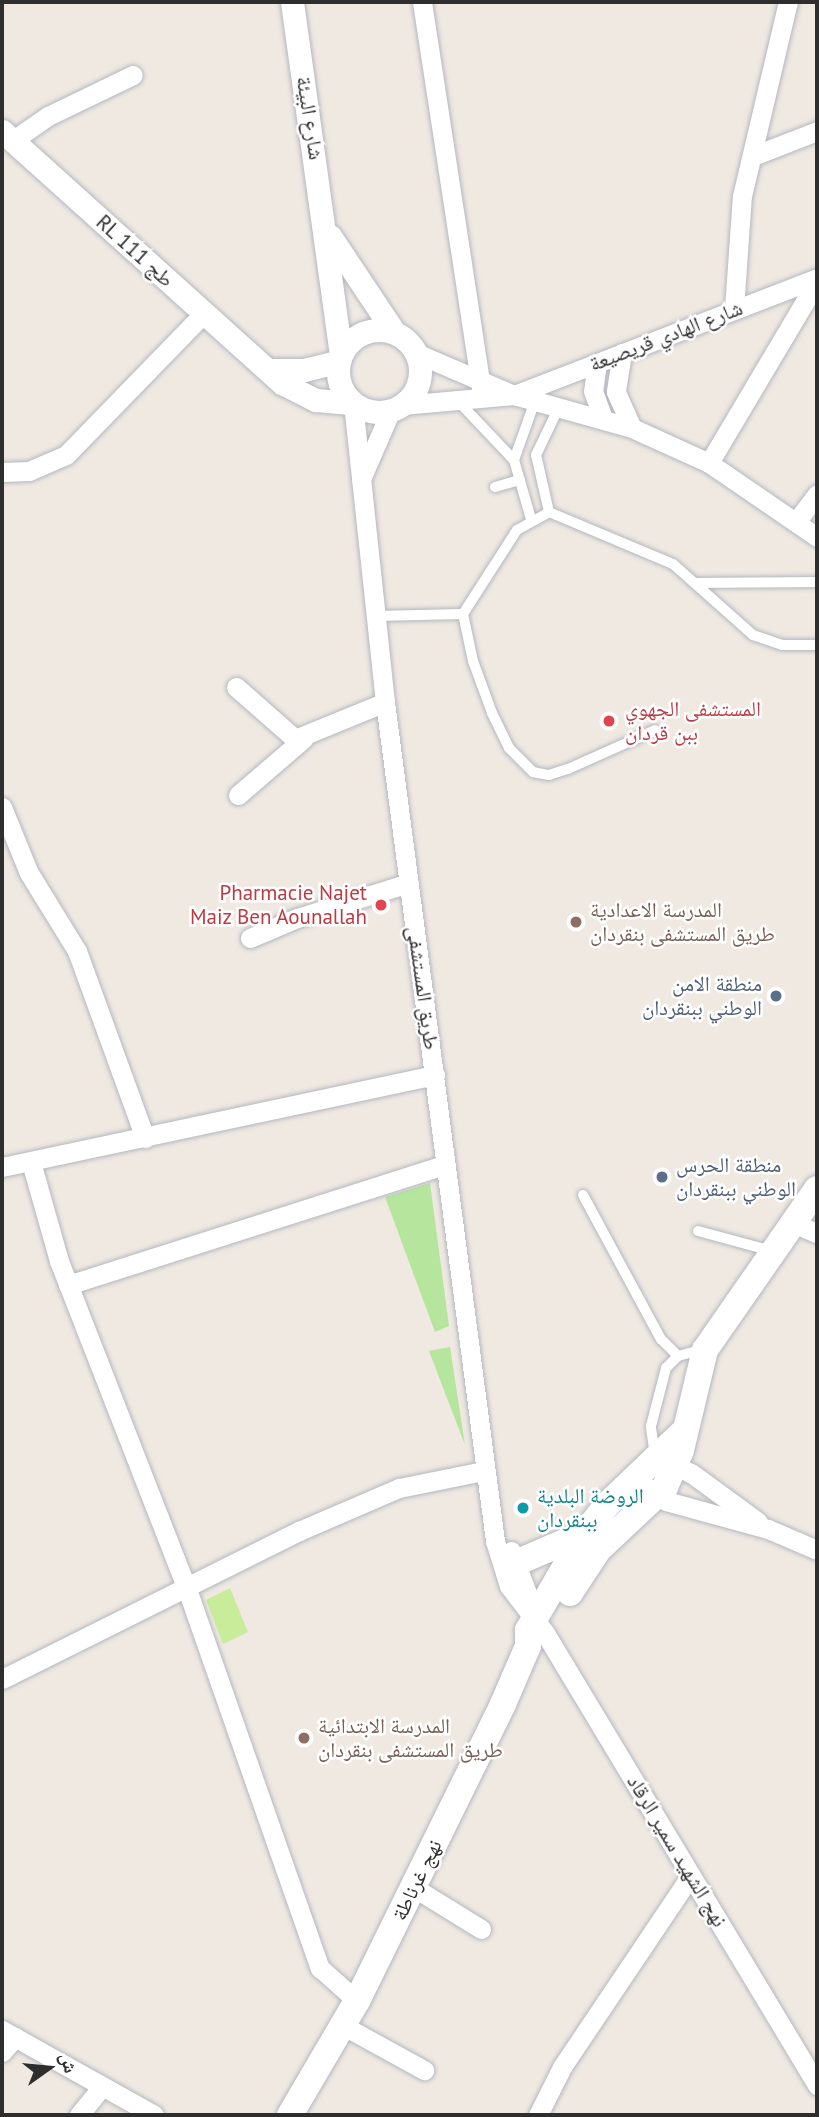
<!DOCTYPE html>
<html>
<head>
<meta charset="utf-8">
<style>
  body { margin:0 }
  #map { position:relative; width:819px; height:2117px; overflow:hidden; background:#efe9e1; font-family:"PT Sans","Noto Naskh Arabic",sans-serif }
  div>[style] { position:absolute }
  .green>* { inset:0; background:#b6e59e }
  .pitch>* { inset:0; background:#c9ec9a }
  .roads { filter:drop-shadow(0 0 2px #b4b7c1) drop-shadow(0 0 2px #b4b7c1) }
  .service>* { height:10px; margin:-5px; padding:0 5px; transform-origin:5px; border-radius:5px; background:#fff }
  .minor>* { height:19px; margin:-9.5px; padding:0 9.5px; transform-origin:9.5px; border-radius:9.5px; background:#fff }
  .tertiary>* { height:23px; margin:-11.5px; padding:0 11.5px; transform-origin:11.5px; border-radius:11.5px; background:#fff }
  .tertiary>.ring { margin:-11.5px; padding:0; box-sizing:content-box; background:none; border:23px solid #fff; border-radius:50% }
  .secondary>* { height:26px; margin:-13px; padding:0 13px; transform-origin:13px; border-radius:13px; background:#fff }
  .dots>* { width:19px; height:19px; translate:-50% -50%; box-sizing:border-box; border:4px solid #fff; border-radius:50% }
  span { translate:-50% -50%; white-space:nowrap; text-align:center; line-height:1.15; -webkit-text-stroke:5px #fff; paint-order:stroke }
  .street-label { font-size:21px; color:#2e2e2e }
  .health-label { font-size:21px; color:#be3a42 }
  .left { translate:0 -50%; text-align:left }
  .right { translate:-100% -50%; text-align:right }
  .education-label { font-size:21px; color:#785e54 }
  .service-label { font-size:21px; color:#4e5e75 }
  .culture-label { font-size:21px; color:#0d838f }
  .frame { position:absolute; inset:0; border:4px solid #2e2e2e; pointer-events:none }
  .north { position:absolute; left:14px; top:2033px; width:70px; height:70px; -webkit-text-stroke:5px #fff; paint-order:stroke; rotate:75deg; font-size:19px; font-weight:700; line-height:28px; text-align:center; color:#2e2e2e }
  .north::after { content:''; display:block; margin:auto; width:24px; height:32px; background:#2e2e2e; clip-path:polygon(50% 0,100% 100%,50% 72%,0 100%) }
</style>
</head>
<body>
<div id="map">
  <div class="green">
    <i style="clip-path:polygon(430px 1183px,449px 1326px,435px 1332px,385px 1197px)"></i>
    <i style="clip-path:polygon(450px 1347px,465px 1445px,429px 1351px)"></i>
  </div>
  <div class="pitch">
    <i style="clip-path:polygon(230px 1588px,248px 1632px,223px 1644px,206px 1600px)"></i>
  </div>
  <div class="roads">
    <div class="service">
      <i style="left:457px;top:400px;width:83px;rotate:46.5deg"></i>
      <i style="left:495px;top:487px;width:26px;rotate:-16deg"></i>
      <i style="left:549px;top:512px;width:58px;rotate:-102.8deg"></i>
      <i style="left:536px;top:455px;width:53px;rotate:-64.4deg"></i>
      <i style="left:531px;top:519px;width:61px;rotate:-106.1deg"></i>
      <i style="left:514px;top:460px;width:63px;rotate:-70.4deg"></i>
      <i style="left:697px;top:583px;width:120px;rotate:-0.5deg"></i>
      <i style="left:463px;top:614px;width:48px;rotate:78deg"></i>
      <i style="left:473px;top:661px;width:55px;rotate:69.9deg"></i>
      <i style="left:492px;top:713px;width:39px;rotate:64deg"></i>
      <i style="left:509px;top:748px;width:34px;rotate:45deg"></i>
      <i style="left:533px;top:772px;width:16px;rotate:11deg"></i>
      <i style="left:549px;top:775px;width:20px;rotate:-18deg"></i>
      <i style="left:568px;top:769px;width:95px;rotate:-24.1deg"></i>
      <i style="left:375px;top:616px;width:88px;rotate:-1.3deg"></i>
      <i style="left:463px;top:614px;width:100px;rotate:-57.3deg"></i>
      <i style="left:517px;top:530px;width:37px;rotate:-29deg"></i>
      <i style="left:549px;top:512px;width:134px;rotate:22.8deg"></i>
      <i style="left:673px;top:564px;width:107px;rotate:41.6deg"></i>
      <i style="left:753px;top:635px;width:31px;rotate:19deg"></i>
      <i style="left:782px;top:645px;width:35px"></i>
      <i style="left:583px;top:1195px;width:164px;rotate:61.6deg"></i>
      <i style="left:661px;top:1339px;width:24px;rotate:45deg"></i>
      <i style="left:698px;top:1231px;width:77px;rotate:15.1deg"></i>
      <i style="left:655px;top:1456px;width:30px;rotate:-98deg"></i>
      <i style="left:651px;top:1426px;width:60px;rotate:-75.5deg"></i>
      <i style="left:666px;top:1368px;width:17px;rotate:-45deg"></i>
      <i style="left:678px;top:1356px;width:24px;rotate:-15deg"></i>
    </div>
    <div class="minor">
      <i style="left:422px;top:2px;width:391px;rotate:81.3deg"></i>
      <i style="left:12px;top:141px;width:44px;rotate:-34.8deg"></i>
      <i style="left:48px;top:116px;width:94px;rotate:-25.8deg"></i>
      <i style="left:753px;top:156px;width:69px;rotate:-21.3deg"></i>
      <i style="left:734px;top:309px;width:113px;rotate:-86deg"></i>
      <i style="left:742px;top:196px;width:199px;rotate:-76.7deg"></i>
      <i style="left:416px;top:353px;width:107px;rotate:23.2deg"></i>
      <i style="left:514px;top:395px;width:123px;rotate:15.6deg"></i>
      <i style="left:632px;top:428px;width:85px;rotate:24.4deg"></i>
      <i style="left:709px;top:463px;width:131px;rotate:34.4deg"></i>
      <i style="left:622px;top:353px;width:39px;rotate:99deg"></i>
      <i style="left:616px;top:392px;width:39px;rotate:66deg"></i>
      <i style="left:597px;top:363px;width:28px;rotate:98deg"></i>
      <i style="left:593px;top:391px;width:30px;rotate:70deg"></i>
      <i style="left:353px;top:403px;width:301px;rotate:83.9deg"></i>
      <i style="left:385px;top:702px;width:846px;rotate:82.53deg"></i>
      <i style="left:495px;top:1541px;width:47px;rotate:72.7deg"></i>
      <i style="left:509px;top:1586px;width:59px;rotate:52.5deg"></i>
      <i style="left:545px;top:1633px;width:528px;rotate:58.96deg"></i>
      <i style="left:402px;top:405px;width:112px;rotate:-5.1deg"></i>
      <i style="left:514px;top:395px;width:325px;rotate:-21.1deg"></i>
      <i style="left:709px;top:463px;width:200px;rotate:-59.3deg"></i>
      <i style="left:2px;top:472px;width:27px;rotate:-2deg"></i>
      <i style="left:29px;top:471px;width:40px;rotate:-23.4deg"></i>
      <i style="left:66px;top:455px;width:198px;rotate:-45.8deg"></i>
      <i style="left:361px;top:479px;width:75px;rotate:-66.5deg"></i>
      <i style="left:796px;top:522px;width:35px;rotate:-53deg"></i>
      <i style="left:236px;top:687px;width:79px;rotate:41.4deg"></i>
      <i style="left:295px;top:739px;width:97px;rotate:-22.3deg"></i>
      <i style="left:238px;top:795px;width:86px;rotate:-40.7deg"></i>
      <i style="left:2px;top:807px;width:71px;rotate:67.8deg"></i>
      <i style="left:29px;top:873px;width:92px;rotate:58.4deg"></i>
      <i style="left:77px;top:951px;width:199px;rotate:70deg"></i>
      <i style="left:250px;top:938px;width:51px;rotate:-23.1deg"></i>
      <i style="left:297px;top:918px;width:117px;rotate:-17.4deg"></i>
      <i style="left:31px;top:1162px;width:103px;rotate:74.2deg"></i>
      <i style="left:59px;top:1261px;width:352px;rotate:68.7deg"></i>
      <i style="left:187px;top:1589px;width:402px;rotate:70.7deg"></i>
      <i style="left:320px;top:1968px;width:50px;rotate:41.7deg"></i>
      <i style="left:2px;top:1167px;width:443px;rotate:-12deg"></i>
      <i style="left:793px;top:1223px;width:26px;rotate:23deg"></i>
      <i style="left:68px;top:1285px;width:395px;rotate:-17.7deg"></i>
      <i style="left:665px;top:1460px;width:29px;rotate:27deg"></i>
      <i style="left:691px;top:1473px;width:83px;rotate:36.2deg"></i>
      <i style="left:634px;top:1478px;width:39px;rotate:36deg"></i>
      <i style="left:666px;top:1501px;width:106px;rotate:15.4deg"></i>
      <i style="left:768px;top:1529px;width:53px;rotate:23.2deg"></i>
      <i style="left:511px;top:1551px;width:67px;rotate:69.1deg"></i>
      <i style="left:2px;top:1679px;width:332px;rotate:-26.5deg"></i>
      <i style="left:299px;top:1531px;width:109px;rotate:-23.3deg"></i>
      <i style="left:399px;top:1488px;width:86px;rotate:-11.4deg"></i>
      <i style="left:413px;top:1887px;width:80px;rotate:31.7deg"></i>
      <i style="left:342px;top:2025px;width:94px;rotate:28.8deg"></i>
      <i style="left:2px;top:2030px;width:174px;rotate:29.2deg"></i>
      <i style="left:2px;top:2052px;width:20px;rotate:-49deg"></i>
      <i style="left:79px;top:2115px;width:36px;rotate:-51deg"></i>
      <i style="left:538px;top:2115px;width:54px;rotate:-63.4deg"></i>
      <i style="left:562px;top:2067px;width:231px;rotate:-56.1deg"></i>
    </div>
    <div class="tertiary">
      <i style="left:292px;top:2px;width:355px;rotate:82.1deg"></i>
      <i style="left:2px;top:131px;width:377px;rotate:42deg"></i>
      <i style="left:282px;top:383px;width:38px;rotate:27deg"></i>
      <i style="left:316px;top:400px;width:37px;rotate:5deg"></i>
      <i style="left:330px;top:236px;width:115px;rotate:56.3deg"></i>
      <i class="ring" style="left:338px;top:330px;width:59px;height:59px"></i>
      <i style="left:268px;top:370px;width:36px"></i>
      <i style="left:304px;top:370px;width:36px;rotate:-14deg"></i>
    </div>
    <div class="secondary">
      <i style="left:516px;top:1563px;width:75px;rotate:-23.5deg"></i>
      <i style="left:570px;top:1593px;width:51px;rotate:-56.9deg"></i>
      <i style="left:598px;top:1550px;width:92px;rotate:-43.2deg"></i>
      <i style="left:665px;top:1487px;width:40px;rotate:-66.6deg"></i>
      <i style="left:681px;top:1450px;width:103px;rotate:-76.5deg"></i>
      <i style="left:705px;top:1350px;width:196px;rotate:-55.2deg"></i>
      <i style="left:290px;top:2115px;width:132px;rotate:-59.6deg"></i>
      <i style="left:357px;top:2001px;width:331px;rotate:-63.8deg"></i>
      <i style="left:503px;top:1704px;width:63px;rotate:-66.7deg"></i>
      <i style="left:528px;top:1646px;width:16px;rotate:-90deg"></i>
      <i style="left:528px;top:1630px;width:113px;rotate:-59.6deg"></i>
      <i style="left:585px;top:1533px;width:37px;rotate:-52deg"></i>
      <i style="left:608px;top:1504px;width:105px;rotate:-43.8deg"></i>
    </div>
  </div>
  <div class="dots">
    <i style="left:609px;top:721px;background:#e0444e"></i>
    <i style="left:381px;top:905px;background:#e0444e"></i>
    <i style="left:576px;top:922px;background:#8d6e63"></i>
    <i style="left:776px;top:996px;background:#5c6f8a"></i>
    <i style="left:662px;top:1177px;background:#5c6f8a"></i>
    <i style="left:523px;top:1508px;background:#0f9aa8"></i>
    <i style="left:304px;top:1738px;background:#8d6e63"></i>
  </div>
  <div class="street-label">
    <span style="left:310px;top:118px;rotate:81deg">شارع البيئة</span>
    <span style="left:135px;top:251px;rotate:42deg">RL طج 111</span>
    <span style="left:666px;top:336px;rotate:-21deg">شارع الهادي قريصيعة</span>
    <span style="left:423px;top:988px;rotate:82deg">طريق المستشفى</span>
    <span style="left:677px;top:1851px;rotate:59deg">نهج الشهيد سمير الرقاد</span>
    <span style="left:417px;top:1880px;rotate:-64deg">نهج غرناطة</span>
  </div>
  <div class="health-label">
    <span class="left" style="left:625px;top:721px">المستشفى الجهوي<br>ببن قردان</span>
    <span class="right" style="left:367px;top:905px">Pharmacie Najet<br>Maiz Ben Aounallah</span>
  </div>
  <div class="education-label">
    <span class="left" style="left:590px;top:922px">المدرسة الاعدادية<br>طريق المستشفى بنقردان</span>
    <span class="left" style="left:318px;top:1738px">المدرسة الابتدائية<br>طريق المستشفى بنقردان</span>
  </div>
  <div class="service-label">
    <span class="right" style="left:762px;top:996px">منطقة الامن<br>الوطني ببنقردان</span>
    <span class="left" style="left:676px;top:1177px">منطقة الحرس<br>الوطني ببنقردان</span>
  </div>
  <div class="culture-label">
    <span class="left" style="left:537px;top:1508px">الروضة البلدية<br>ببنقردان</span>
  </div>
  <div class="frame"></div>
  <div class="north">ش</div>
</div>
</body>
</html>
